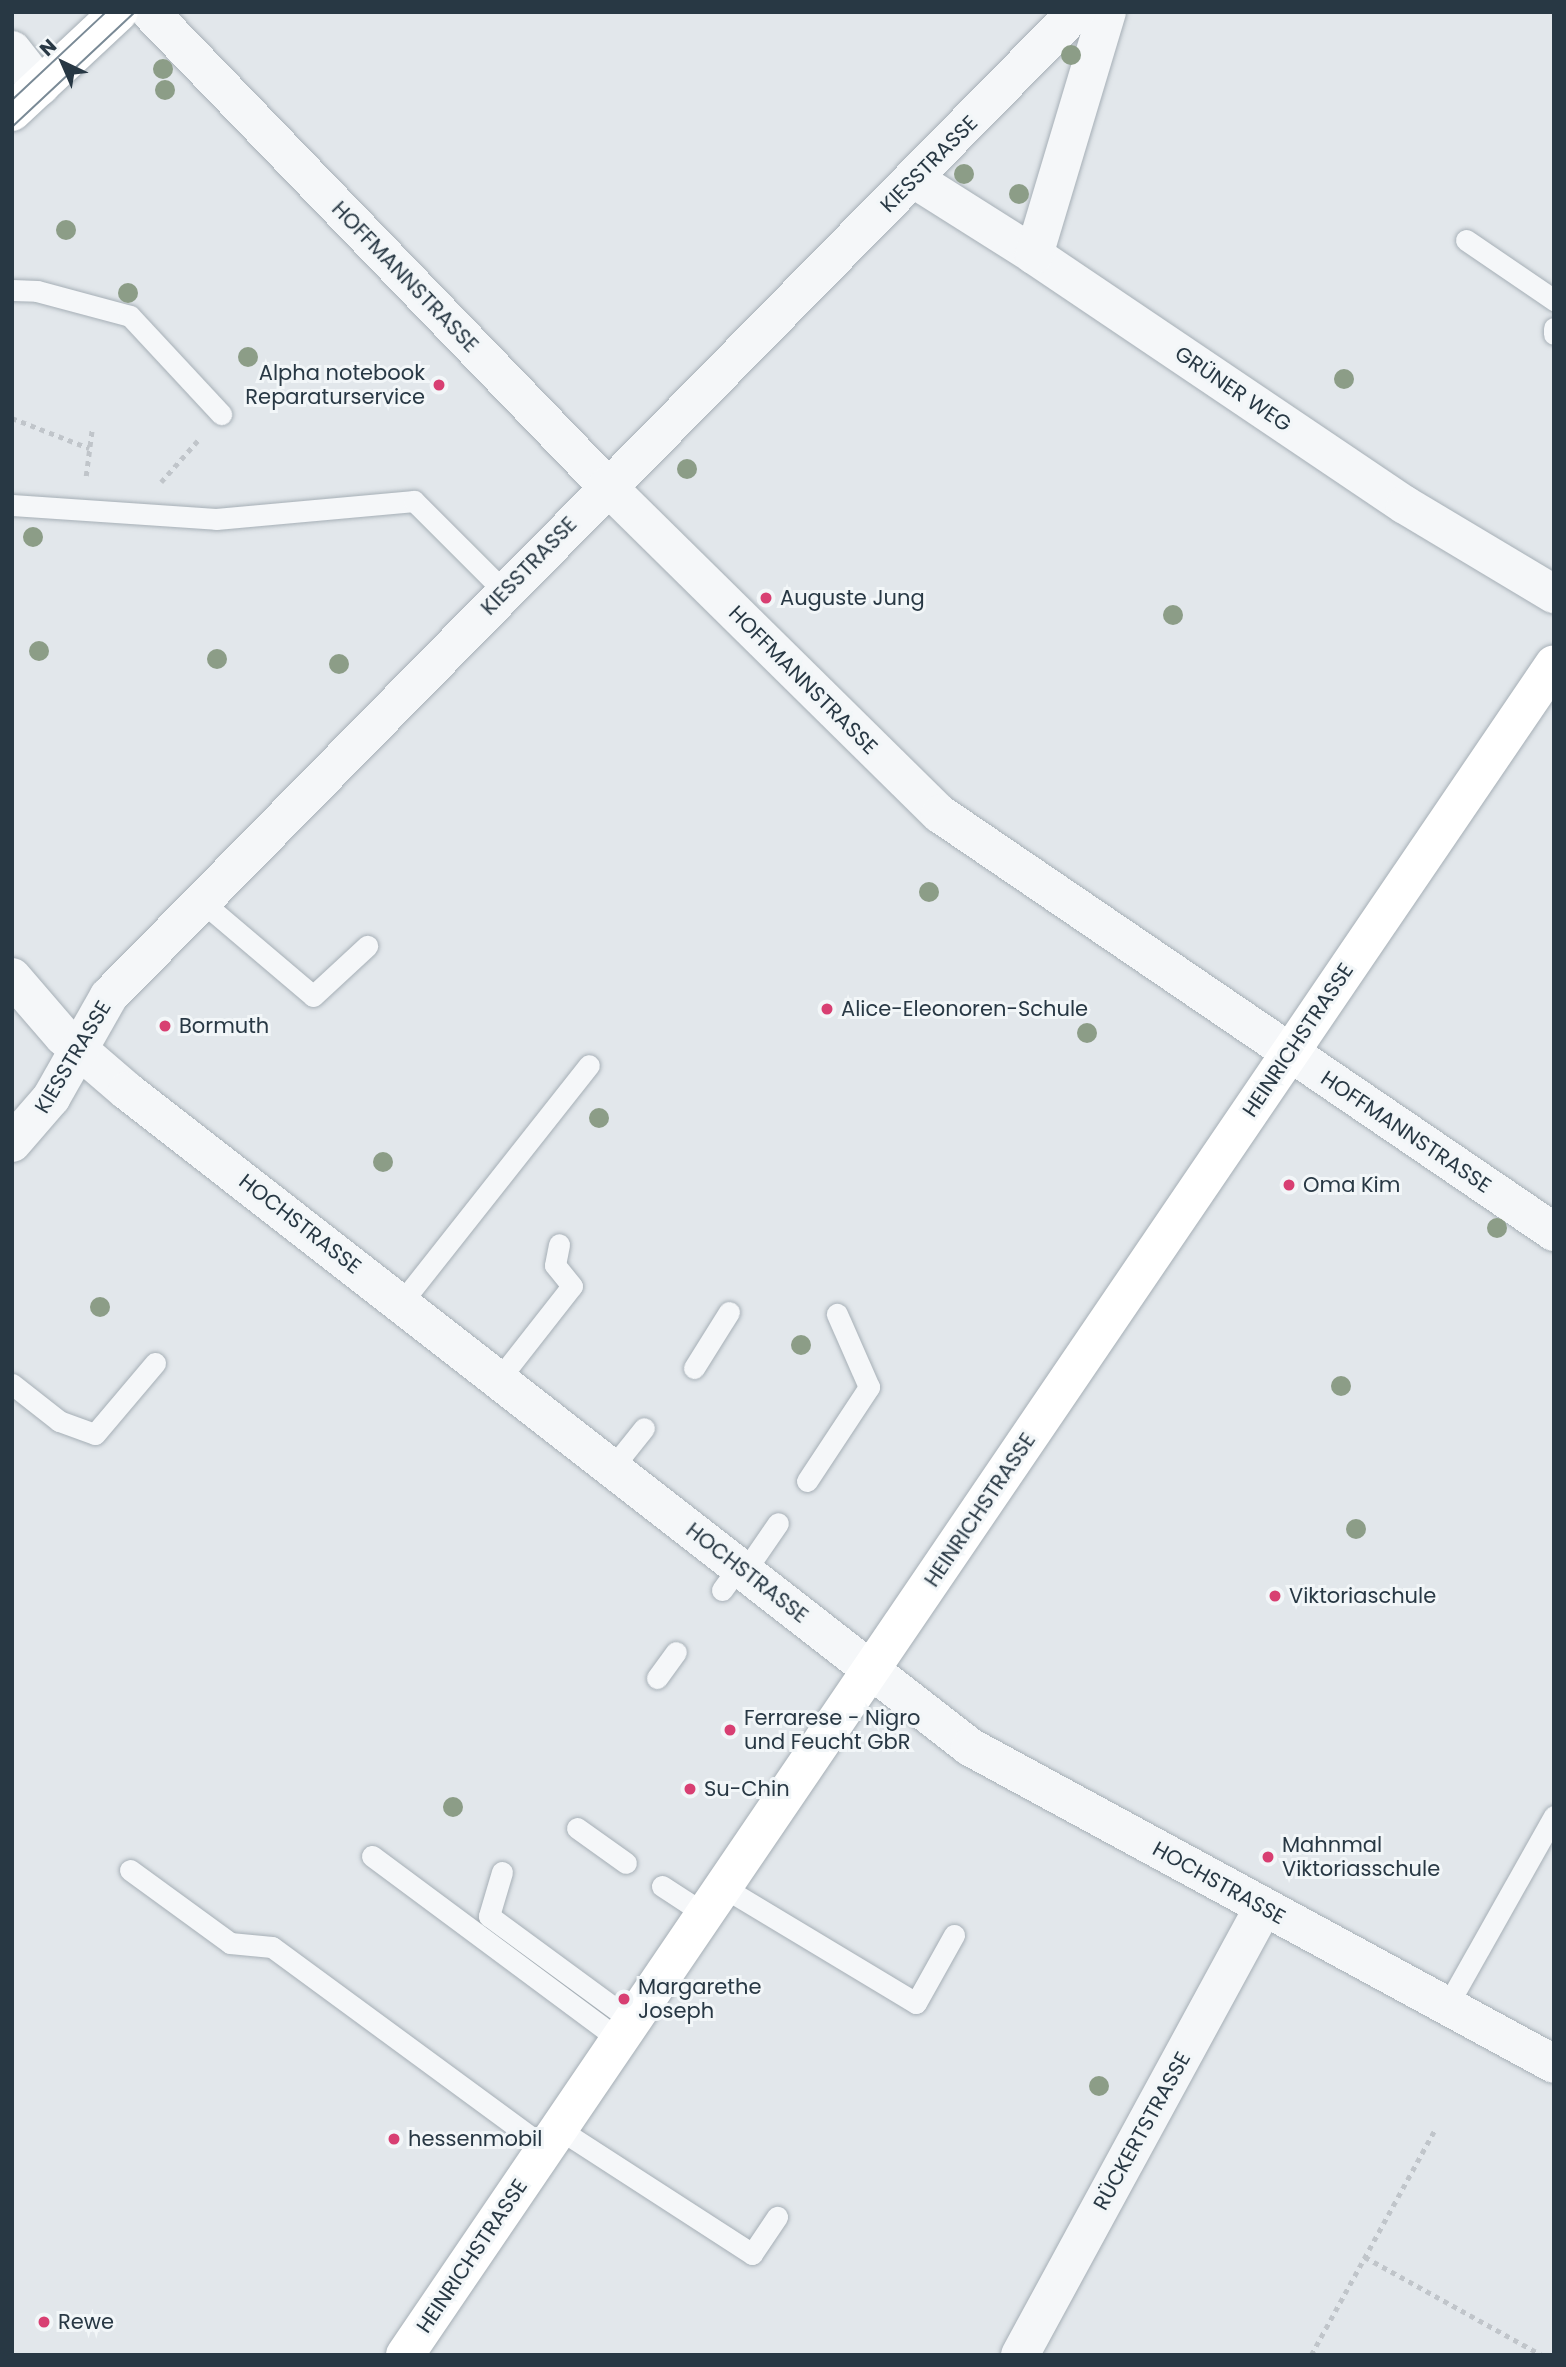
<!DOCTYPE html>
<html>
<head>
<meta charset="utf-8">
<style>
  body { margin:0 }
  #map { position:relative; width:1566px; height:2367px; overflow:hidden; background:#e2e7eb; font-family:Poppins,sans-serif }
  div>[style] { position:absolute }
  .path>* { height:4.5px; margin-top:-2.25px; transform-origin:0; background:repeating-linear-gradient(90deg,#c0c5ca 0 5px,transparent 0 10px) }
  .roads { filter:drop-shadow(0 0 2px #a6afb6) drop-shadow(0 0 2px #a6afb6) }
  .service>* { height:21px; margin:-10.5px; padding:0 10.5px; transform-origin:10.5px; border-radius:10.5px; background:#f5f7f9 }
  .minor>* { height:38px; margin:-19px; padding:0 19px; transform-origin:19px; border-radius:19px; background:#f5f7f9 }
  .secondary>* { height:38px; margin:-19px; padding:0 19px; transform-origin:19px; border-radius:19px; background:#fff }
  .primary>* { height:38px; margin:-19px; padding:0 19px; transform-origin:19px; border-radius:19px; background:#fff }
  .tram>* { height:2px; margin:-1px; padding:0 1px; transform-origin:1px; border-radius:1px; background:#7a8a96 }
  .trees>* { width:20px; height:20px; margin:-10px; border-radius:50%; background:#8c9d87 }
  .dots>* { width:19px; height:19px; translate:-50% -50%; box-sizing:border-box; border:4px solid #f2f6f8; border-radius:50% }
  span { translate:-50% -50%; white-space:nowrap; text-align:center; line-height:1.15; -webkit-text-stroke:6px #f2f6f8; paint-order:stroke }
  .street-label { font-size:21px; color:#283844 }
  .poi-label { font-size:21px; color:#283844 }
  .right { translate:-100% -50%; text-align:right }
  .left { translate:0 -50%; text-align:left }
  .frame { position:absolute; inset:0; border:14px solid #283844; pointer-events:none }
  .north { position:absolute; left:28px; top:28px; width:70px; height:70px; -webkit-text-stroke:5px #f2f6f8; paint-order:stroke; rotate:316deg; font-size:19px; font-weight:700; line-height:28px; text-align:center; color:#283844 }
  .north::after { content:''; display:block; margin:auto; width:24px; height:32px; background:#283844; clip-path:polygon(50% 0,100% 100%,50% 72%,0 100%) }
</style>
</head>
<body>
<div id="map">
  <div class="path">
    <i style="left:12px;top:418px;width:83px;rotate:21.3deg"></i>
    <i style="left:86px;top:476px;width:47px;rotate:-82.7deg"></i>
    <i style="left:161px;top:482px;width:57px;rotate:-48.5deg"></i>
    <i style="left:12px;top:689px;width:1px"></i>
    <i style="left:1365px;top:2257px;width:202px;rotate:29deg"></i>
    <i style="left:1311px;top:2355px;width:256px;rotate:-61.2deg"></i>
  </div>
  <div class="roads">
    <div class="service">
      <i style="left:1466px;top:240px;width:107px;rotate:34.3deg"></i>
      <i style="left:12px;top:290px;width:25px;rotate:2deg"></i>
      <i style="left:37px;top:291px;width:96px;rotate:15deg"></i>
      <i style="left:130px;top:316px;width:134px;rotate:47.1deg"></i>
      <i style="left:1554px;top:328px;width:6px;rotate:90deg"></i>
      <i style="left:12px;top:505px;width:204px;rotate:3.9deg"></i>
      <i style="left:216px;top:519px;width:199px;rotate:-5.2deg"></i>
      <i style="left:414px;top:501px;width:129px;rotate:45deg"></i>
      <i style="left:200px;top:900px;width:148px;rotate:40.3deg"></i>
      <i style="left:313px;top:996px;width:74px;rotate:-42.8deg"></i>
      <i style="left:401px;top:1303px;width:303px;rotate:-51.7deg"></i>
      <i style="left:694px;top:1368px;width:66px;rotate:-58deg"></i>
      <i style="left:499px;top:1379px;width:118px;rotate:-51.9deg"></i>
      <i style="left:572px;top:1286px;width:27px;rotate:-129deg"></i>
      <i style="left:555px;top:1265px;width:21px;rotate:-79deg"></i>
      <i style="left:12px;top:1384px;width:60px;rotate:38.2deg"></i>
      <i style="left:59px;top:1421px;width:38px;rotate:20deg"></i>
      <i style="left:95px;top:1434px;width:93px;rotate:-49.8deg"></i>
      <i style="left:612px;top:1468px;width:51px;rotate:-51.3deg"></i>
      <i style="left:807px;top:1481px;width:113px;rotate:-56.6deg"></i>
      <i style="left:869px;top:1387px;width:80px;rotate:-113.7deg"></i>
      <i style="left:745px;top:1571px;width:58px;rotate:-55.5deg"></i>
      <i style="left:722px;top:1590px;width:29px;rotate:-54deg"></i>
      <i style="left:657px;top:1678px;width:32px;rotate:-54deg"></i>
      <i style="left:577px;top:1828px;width:60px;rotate:35.5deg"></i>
      <i style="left:372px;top:1856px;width:309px;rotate:36.6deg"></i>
      <i style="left:130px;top:1870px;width:124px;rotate:36.1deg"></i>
      <i style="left:230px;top:1943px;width:42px;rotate:5.4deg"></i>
      <i style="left:272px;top:1947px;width:340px;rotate:36.3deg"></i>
      <i style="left:502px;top:1872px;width:46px;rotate:106.5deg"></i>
      <i style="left:489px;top:1916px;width:177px;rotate:36.3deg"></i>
      <i style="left:662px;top:1886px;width:51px;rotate:33.1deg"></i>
      <i style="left:723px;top:1887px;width:225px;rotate:31deg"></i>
      <i style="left:916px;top:2003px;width:78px;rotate:-60.8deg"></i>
      <i style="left:1447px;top:2006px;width:218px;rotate:-60.6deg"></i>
      <i style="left:559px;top:2129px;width:230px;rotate:32.9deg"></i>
      <i style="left:752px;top:2254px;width:45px;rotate:-56deg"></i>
    </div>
    <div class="minor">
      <i style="left:150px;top:12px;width:658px;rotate:46.05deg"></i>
      <i style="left:607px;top:486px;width:467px;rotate:44.6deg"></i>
      <i style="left:940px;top:814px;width:743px;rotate:34.25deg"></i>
      <i style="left:12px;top:50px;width:46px;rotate:52.1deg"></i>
      <i style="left:914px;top:179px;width:142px;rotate:32.3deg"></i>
      <i style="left:1034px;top:255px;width:447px;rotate:34deg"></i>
      <i style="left:1405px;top:505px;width:174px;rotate:30.9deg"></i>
      <i style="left:1034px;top:255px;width:254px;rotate:-73.3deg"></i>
      <i style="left:12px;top:977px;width:78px;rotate:49.2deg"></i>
      <i style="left:63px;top:1036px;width:84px;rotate:40.7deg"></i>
      <i style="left:127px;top:1091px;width:1068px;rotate:37.89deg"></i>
      <i style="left:970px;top:1747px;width:664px;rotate:28.49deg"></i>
      <i style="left:12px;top:1143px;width:60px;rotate:-49.1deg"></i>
      <i style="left:51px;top:1098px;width:117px;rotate:-60.4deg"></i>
      <i style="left:109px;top:996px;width:1380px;rotate:-45.5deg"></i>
      <i style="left:1020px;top:2355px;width:509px;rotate:-61.47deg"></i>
    </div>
    <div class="secondary">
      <i style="left:405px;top:2355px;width:2044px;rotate:-55.8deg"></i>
    </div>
    <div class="primary">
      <i style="left:12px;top:112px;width:146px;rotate:-43.1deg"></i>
    </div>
  </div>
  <div class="tram">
    <i style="left:12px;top:100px;width:129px;rotate:-43.1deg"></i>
    <i style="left:12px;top:127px;width:168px;rotate:-43.1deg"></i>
  </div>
  <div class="trees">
    <i style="left:1071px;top:55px"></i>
    <i style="left:163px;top:69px"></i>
    <i style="left:165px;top:90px"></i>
    <i style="left:964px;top:174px"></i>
    <i style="left:1019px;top:194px"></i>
    <i style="left:66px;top:230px"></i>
    <i style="left:128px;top:293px"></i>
    <i style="left:248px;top:357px"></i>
    <i style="left:1344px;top:379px"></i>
    <i style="left:687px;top:469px"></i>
    <i style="left:33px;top:537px"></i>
    <i style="left:1173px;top:615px"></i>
    <i style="left:39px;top:651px"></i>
    <i style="left:217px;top:659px"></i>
    <i style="left:339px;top:664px"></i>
    <i style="left:929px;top:892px"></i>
    <i style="left:1087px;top:1033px"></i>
    <i style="left:599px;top:1118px"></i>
    <i style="left:383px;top:1162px"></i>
    <i style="left:1497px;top:1228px"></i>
    <i style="left:100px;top:1307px"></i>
    <i style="left:801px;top:1345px"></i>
    <i style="left:1341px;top:1386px"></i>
    <i style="left:1356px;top:1529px"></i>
    <i style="left:453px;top:1807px"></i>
    <i style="left:1099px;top:2086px"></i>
  </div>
  <div class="dots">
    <i style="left:439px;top:385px;background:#d83f72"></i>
    <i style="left:766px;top:598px;background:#d83f72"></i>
    <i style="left:827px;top:1009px;background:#d83f72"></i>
    <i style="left:165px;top:1026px;background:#d83f72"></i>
    <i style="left:1289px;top:1185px;background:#d83f72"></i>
    <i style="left:1275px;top:1596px;background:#d83f72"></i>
    <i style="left:730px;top:1730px;background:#d83f72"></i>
    <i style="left:690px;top:1789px;background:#d83f72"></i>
    <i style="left:1268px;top:1857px;background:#d83f72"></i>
    <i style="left:624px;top:1999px;background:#d83f72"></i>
    <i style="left:394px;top:2139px;background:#d83f72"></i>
    <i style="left:44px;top:2322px;background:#d83f72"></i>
  </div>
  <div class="street-label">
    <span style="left:929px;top:164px;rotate:-45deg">KIESSTRASSE</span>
    <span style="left:405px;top:277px;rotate:46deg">HOFFMANNSTRASSE</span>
    <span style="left:1233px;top:389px;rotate:34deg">GRÜNER WEG</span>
    <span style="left:529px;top:566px;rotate:-46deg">KIESSTRASSE</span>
    <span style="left:803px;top:680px;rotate:45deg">HOFFMANNSTRASSE</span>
    <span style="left:1298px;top:1040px;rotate:-56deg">HEINRICHSTRASSE</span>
    <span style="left:73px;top:1057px;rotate:-59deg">KIESSTRASSE</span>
    <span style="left:1406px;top:1132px;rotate:34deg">HOFFMANNSTRASSE</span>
    <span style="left:300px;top:1224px;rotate:38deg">HOCHSTRASSE</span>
    <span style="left:980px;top:1510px;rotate:-56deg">HEINRICHSTRASSE</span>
    <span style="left:747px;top:1573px;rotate:38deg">HOCHSTRASSE</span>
    <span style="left:1219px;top:1883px;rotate:29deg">HOCHSTRASSE</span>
    <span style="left:1142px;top:2131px;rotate:-61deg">RÜCKERTSTRASSE</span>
    <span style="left:472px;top:2256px;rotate:-56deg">HEINRICHSTRASSE</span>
  </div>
  <div class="poi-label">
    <span class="right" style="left:425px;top:385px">Alpha notebook<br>Reparaturservice</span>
    <span class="left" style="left:780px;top:598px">Auguste Jung</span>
    <span class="left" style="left:841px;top:1009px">Alice-Eleonoren-Schule</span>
    <span class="left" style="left:179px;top:1026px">Bormuth</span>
    <span class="left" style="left:1303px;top:1185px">Oma Kim</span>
    <span class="left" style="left:1289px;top:1596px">Viktoriaschule</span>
    <span class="left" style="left:744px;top:1730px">Ferrarese - Nigro<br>und Feucht GbR</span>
    <span class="left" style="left:704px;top:1789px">Su-Chin</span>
    <span class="left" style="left:1282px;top:1857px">Mahnmal<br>Viktoriasschule</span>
    <span class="left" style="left:638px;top:1999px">Margarethe<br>Joseph</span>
    <span class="left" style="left:408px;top:2139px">hessenmobil</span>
    <span class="left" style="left:58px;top:2322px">Rewe</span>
  </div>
  <div class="frame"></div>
  <div class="north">N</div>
</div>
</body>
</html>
